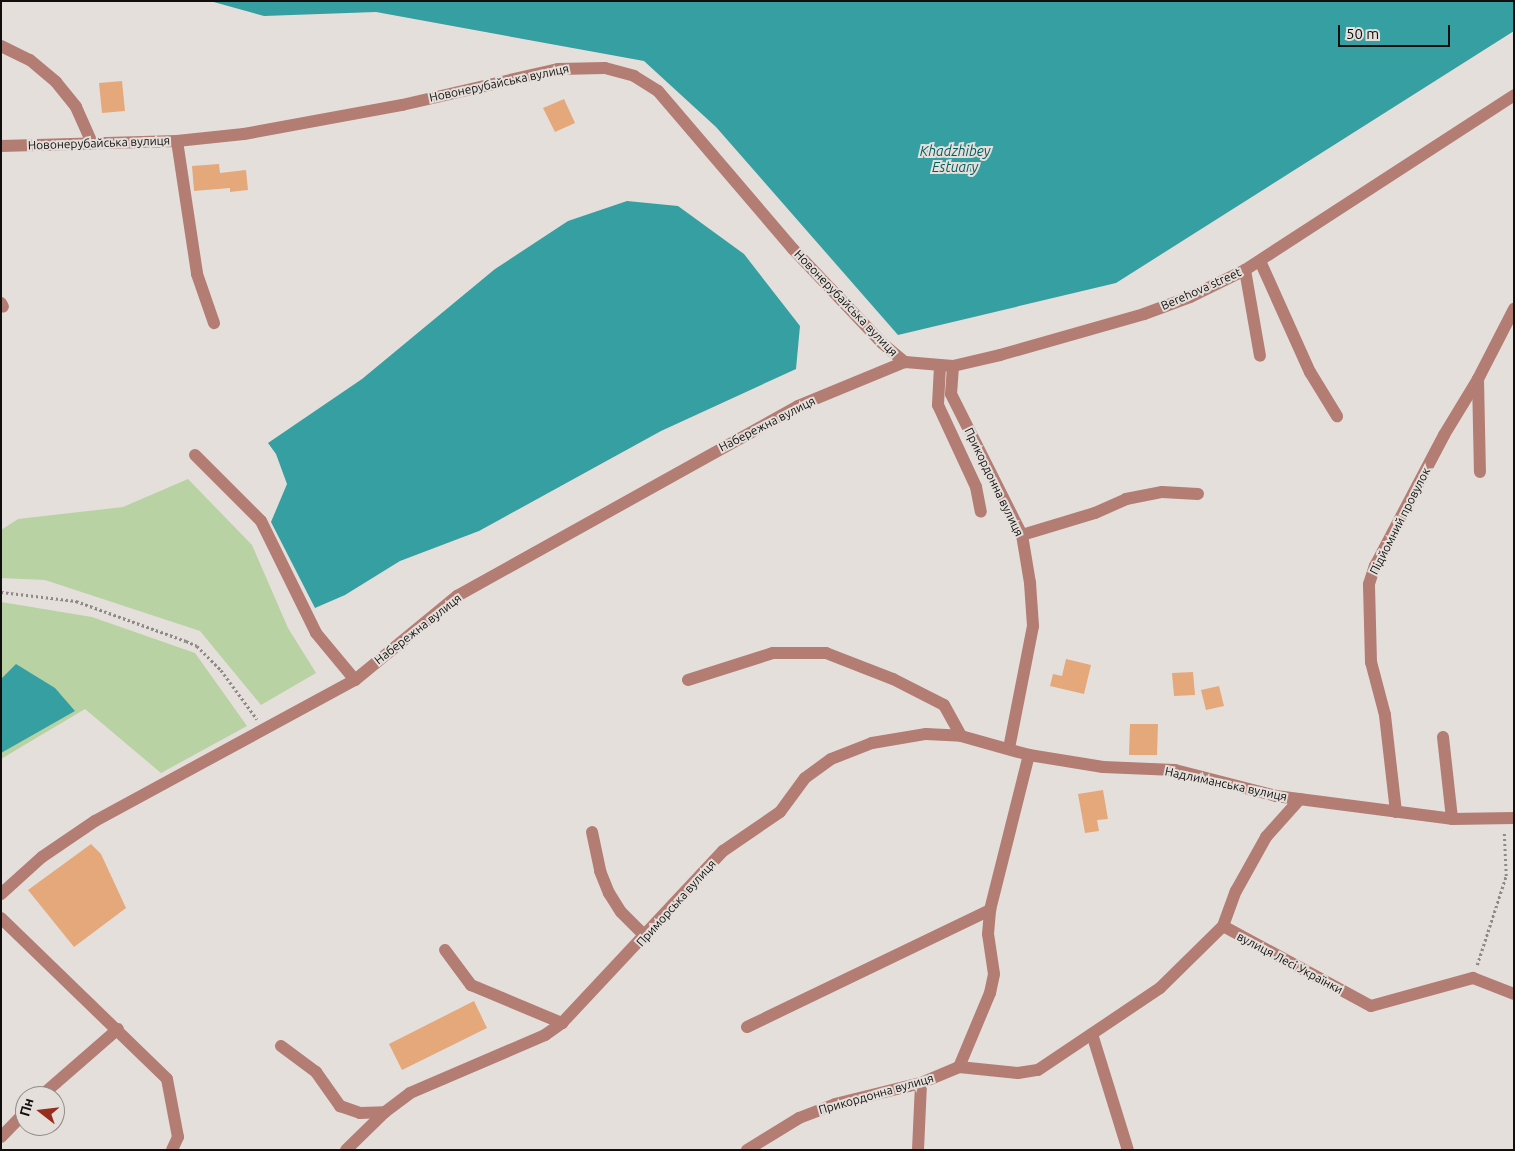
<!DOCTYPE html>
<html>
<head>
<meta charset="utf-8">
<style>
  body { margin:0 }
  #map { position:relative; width:1515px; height:1151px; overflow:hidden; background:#e5dfdb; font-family:Ubuntu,sans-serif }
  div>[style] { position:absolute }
  .green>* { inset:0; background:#b8d2a3 }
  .water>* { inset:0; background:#369fa2 }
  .building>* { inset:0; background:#e5a87b }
  .path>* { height:2.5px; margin-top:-1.25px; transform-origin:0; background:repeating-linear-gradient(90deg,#8e8a87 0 2.5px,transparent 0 5px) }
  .minor>* { height:12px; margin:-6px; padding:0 6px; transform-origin:6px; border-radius:6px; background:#b37d74 }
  span { translate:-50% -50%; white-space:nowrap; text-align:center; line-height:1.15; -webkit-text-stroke:4px #e5dfdb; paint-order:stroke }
  .street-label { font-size:12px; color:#100f0d }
  .water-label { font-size:14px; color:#005d60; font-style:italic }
  .frame { position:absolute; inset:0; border:2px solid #100f0d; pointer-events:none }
  .north { position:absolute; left:15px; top:1086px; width:50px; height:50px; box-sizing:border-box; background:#e5dfdb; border:1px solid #908c89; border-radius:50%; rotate:286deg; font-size:14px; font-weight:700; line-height:20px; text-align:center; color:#100f0d }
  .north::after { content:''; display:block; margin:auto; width:18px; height:22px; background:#972d1c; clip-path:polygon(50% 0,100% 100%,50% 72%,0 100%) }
  .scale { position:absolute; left:1338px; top:25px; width:112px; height:22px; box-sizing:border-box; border:2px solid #100f0d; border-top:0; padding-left:6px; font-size:15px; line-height:18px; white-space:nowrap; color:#100f0d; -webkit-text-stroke:4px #e5dfdb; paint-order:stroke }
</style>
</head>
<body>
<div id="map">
  <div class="green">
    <i style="clip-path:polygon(188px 479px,252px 545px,288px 628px,316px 673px,261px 705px,200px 631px,45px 580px,1px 578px,1px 530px,18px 519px,123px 507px)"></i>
    <i style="clip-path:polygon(1px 602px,92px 617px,195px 653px,247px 726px,161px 773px,85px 709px,1px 759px)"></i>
  </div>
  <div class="water">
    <i style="clip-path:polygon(210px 1px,1514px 1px,1514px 31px,1116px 283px,898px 335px,716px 127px,644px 61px,376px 12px,264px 16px)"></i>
    <i style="clip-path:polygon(627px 201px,678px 206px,744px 254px,800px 326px,796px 369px,661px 431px,479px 531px,400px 561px,345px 595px,315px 608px,271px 522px,287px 484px,276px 454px,268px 443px,362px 379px,495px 269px,568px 221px)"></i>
    <i style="clip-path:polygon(16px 664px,55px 688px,75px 711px,1px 753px,1px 679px)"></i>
  </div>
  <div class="building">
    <i style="clip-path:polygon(122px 81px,125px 111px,102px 113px,99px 83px)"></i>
    <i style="clip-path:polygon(564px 99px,575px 123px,555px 132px,543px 108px)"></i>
    <i style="clip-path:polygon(219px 164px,220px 173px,246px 170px,248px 190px,230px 192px,230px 188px,194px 191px,192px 166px)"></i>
    <i style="clip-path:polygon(1066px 659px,1091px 665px,1084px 694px,1050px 686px,1053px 674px,1062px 676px)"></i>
    <i style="clip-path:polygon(1193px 672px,1195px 695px,1174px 696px,1172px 673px)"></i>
    <i style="clip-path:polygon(1219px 686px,1224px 706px,1206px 710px,1201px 690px)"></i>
    <i style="clip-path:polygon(1130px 724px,1158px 724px,1157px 755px,1129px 755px)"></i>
    <i style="clip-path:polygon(1103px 790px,1108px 819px,1097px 820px,1099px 831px,1085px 833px,1078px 794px)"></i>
    <i style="clip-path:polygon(91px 844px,101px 854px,126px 908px,74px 947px,28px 890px)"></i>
    <i style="clip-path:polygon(474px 1001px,487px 1028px,402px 1070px,389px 1044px)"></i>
  </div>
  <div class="path">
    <i style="left:1px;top:592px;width:76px;rotate:6.8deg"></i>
    <i style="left:76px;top:601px;width:117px;rotate:20deg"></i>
    <i style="left:186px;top:641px;width:12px;rotate:24deg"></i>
    <i style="left:197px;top:646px;width:34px;rotate:45deg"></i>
    <i style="left:221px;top:670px;width:61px;rotate:53.7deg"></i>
    <i style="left:1477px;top:965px;width:94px;rotate:-72deg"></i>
    <i style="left:1506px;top:876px;width:44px;rotate:-92.6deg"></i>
  </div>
  <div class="minor">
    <i style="left:1px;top:46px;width:32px;rotate:26deg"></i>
    <i style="left:30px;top:60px;width:34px;rotate:40deg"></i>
    <i style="left:56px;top:82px;width:32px;rotate:51deg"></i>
    <i style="left:76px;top:107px;width:39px;rotate:66deg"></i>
    <i style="left:177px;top:141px;width:134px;rotate:81.4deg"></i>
    <i style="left:197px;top:274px;width:52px;rotate:70.9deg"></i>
    <i style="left:1px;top:146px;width:176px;rotate:-1.6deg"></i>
    <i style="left:177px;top:141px;width:67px;rotate:-6deg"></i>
    <i style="left:244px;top:134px;width:161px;rotate:-10.4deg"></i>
    <i style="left:402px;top:105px;width:160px;rotate:-13deg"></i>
    <i style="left:558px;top:69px;width:47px;rotate:-1.2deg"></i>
    <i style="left:605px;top:68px;width:30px;rotate:15deg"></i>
    <i style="left:634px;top:76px;width:28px;rotate:32deg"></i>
    <i style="left:658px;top:91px;width:208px;rotate:49.5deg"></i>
    <i style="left:793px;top:249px;width:129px;rotate:46.6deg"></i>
    <i style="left:882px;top:343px;width:30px;rotate:40deg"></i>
    <i style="left:1260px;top:261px;width:122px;rotate:65.8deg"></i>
    <i style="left:1310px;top:372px;width:52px;rotate:58.5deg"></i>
    <i style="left:1245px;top:270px;width:87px;rotate:80.1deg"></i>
    <i style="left:1px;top:303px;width:4px;rotate:63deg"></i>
    <i style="left:905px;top:362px;width:48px;rotate:4.8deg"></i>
    <i style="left:953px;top:366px;width:48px;rotate:-13.2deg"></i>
    <i style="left:1000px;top:355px;width:150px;rotate:-15.9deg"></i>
    <i style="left:1144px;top:314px;width:49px;rotate:-20.3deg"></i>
    <i style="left:1190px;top:297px;width:61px;rotate:-26.1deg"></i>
    <i style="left:1245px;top:270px;width:321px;rotate:-33deg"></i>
    <i style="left:940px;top:366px;width:39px;rotate:93deg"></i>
    <i style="left:938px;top:405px;width:90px;rotate:65.1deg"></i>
    <i style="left:976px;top:487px;width:25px;rotate:79deg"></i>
    <i style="left:953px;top:366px;width:28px;rotate:94deg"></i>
    <i style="left:951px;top:394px;width:158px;rotate:63.3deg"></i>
    <i style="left:1022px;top:535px;width:49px;rotate:80.5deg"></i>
    <i style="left:1030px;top:583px;width:43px;rotate:86deg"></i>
    <i style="left:1033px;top:626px;width:124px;rotate:101.1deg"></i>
    <i style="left:1478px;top:379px;width:93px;rotate:88.8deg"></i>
    <i style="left:195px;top:455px;width:93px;rotate:45deg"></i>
    <i style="left:261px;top:521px;width:125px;rotate:63.8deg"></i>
    <i style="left:316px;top:633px;width:61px;rotate:50.3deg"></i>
    <i style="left:1022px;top:535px;width:76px;rotate:-16.8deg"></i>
    <i style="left:1095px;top:513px;width:34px;rotate:-24deg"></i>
    <i style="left:1126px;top:499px;width:37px;rotate:-11deg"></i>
    <i style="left:1162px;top:492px;width:36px;rotate:3deg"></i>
    <i style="left:688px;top:680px;width:89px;rotate:-17.6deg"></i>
    <i style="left:773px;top:653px;width:53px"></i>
    <i style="left:826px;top:653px;width:72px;rotate:21.2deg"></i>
    <i style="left:893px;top:679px;width:57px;rotate:27deg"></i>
    <i style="left:944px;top:705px;width:35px;rotate:61deg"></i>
    <i style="left:1443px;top:737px;width:82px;rotate:83.7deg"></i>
    <i style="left:1396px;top:812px;width:98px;rotate:-96.5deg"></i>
    <i style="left:1385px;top:715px;width:55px;rotate:-104.8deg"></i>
    <i style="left:1371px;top:662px;width:78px;rotate:-91.5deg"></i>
    <i style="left:1369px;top:584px;width:19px;rotate:-72deg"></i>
    <i style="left:1375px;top:566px;width:148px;rotate:-62.2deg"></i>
    <i style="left:1444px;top:435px;width:66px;rotate:-58.7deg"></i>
    <i style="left:1478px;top:379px;width:79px;rotate:-62.8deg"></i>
    <i style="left:592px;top:832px;width:40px;rotate:78deg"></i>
    <i style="left:600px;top:871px;width:24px;rotate:68deg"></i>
    <i style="left:609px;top:893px;width:22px;rotate:58deg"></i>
    <i style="left:621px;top:912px;width:35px;rotate:45deg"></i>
    <i style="left:1px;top:894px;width:55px;rotate:-42.1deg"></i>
    <i style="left:42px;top:857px;width:64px;rotate:-34.2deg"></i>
    <i style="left:95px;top:821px;width:296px;rotate:-28.5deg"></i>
    <i style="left:355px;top:680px;width:132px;rotate:-39.5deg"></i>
    <i style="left:457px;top:596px;width:390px;rotate:-29.1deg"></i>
    <i style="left:798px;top:406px;width:116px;rotate:-22.4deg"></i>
    <i style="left:1px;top:918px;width:231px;rotate:44.1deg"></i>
    <i style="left:167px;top:1079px;width:59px;rotate:79.3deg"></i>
    <i style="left:178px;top:1137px;width:14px;rotate:115deg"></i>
    <i style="left:1223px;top:926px;width:37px;rotate:-70deg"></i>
    <i style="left:1236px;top:891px;width:62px;rotate:-60.9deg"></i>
    <i style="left:1266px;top:837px;width:51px;rotate:-48.2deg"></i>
    <i style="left:445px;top:950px;width:44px;rotate:53.4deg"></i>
    <i style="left:471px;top:985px;width:99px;rotate:22.7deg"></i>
    <i style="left:747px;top:1027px;width:270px;rotate:-25.7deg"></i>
    <i style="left:1092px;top:1034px;width:121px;rotate:72.8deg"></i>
    <i style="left:281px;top:1046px;width:44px;rotate:36.6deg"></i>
    <i style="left:316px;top:1072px;width:42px;rotate:54.8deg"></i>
    <i style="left:340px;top:1106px;width:21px;rotate:19deg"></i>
    <i style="left:360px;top:1113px;width:25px;rotate:-2deg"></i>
    <i style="left:959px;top:1067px;width:59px;rotate:5.8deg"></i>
    <i style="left:1018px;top:1073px;width:20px;rotate:-9deg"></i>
    <i style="left:1038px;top:1070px;width:147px;rotate:-33.9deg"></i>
    <i style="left:1160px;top:988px;width:88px;rotate:-44.5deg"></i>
    <i style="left:1223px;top:926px;width:168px;rotate:28.4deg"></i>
    <i style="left:1371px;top:1006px;width:106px;rotate:-15.4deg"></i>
    <i style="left:1473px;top:978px;width:44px;rotate:21.3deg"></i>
    <i style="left:41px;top:1096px;width:102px;rotate:-41deg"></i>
    <i style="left:1px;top:1137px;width:35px;rotate:-46deg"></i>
    <i style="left:346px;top:1150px;width:54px;rotate:-44.3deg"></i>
    <i style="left:385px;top:1112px;width:31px;rotate:-37deg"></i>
    <i style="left:410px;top:1093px;width:147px;rotate:-23.2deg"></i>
    <i style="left:545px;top:1035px;width:21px;rotate:-35deg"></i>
    <i style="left:562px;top:1023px;width:236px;rotate:-46.9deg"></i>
    <i style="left:723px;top:851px;width:69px;rotate:-34.4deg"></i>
    <i style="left:780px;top:812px;width:42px;rotate:-53.7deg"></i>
    <i style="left:805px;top:778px;width:32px;rotate:-36deg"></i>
    <i style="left:831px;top:759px;width:44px;rotate:-21.3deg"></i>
    <i style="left:872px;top:743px;width:55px;rotate:-9.5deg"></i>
    <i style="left:926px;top:734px;width:35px;rotate:3deg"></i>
    <i style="left:961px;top:736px;width:71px;rotate:15.6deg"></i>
    <i style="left:1029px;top:755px;width:75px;rotate:9.2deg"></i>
    <i style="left:1103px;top:767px;width:72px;rotate:2.4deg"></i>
    <i style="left:1175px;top:770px;width:104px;rotate:14.4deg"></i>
    <i style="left:1276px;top:796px;width:177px;rotate:7.4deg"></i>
    <i style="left:1452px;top:819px;width:62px;rotate:-0.9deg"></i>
    <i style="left:747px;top:1150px;width:61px;rotate:-31.6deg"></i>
    <i style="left:799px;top:1118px;width:39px;rotate:-21deg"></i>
    <i style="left:835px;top:1104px;width:89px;rotate:-13.7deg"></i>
    <i style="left:921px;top:1083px;width:41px;rotate:-22.8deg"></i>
    <i style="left:959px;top:1067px;width:80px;rotate:-67.3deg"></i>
    <i style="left:990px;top:993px;width:19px;rotate:-78deg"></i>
    <i style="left:994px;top:974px;width:40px;rotate:-98.5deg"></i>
    <i style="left:988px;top:934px;width:24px;rotate:-85deg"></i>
    <i style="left:990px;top:910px;width:160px;rotate:-75.9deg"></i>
    <i style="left:918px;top:1150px;width:67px;rotate:-87.4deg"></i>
  </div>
  <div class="street-label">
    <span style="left:499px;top:83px;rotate:-12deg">Новонерубайська вулиця</span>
    <span style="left:99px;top:143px;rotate:-2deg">Новонерубайська вулиця</span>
    <span style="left:1201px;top:289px;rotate:-24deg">Berehova street</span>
    <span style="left:846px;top:303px;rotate:46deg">Новонерубайська вулиця</span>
    <span style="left:767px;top:424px;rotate:-27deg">Набережна вулиця</span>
    <span style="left:994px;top:482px;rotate:64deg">Прикордонна вулиця</span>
    <span style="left:1400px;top:521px;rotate:-63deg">Підйомний провулок</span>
    <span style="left:418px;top:629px;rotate:-38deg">Набережна вулиця</span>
    <span style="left:1226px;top:784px;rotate:12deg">Надлиманська вулиця</span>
    <span style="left:676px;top:903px;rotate:-48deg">Приморська вулиця</span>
    <span style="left:1290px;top:963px;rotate:28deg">вулиця Лесі Українки</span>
    <span style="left:876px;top:1094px;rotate:-16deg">Прикордонна вулиця</span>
  </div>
  <div class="water-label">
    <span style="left:955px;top:159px">Khadzhibey<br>Estuary</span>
  </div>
  <div class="frame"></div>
  <div class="north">Пн</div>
  <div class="scale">50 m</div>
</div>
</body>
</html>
